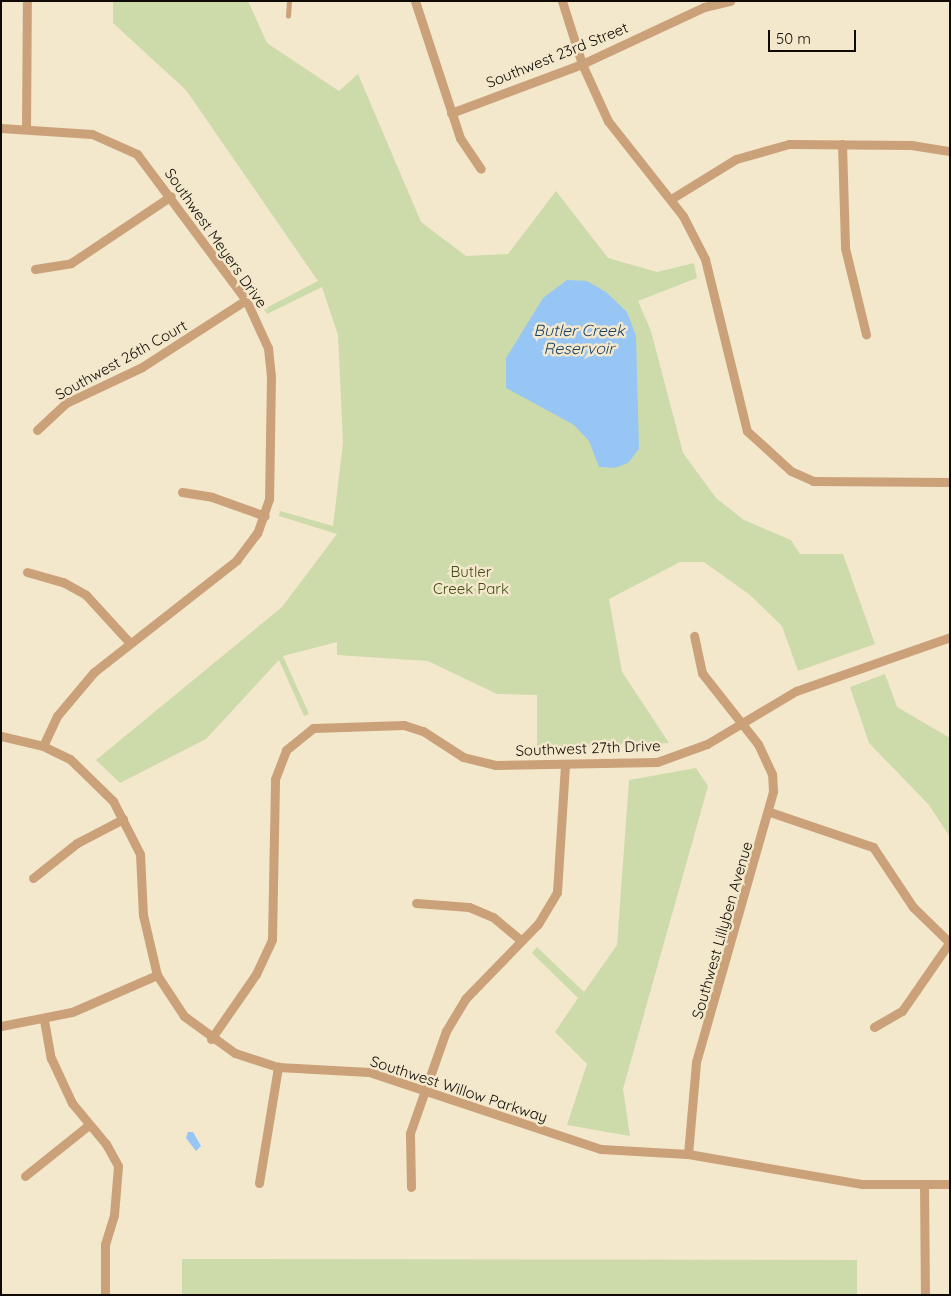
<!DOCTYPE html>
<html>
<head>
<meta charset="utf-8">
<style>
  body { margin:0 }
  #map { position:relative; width:951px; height:1296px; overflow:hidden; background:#f3e7cc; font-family:Quicksand,sans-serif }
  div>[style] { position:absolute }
  .green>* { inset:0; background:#cddbab }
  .water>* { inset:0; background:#97c6f5 }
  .lane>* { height:4.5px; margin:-2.25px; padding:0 2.25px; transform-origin:2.25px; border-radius:2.25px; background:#cba179 }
  .street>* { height:9px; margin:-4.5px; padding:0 4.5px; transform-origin:4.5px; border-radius:4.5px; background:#cba179 }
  span { translate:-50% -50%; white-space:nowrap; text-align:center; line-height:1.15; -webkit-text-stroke:5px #f3e7cc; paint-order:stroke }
  .street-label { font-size:15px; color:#0f0b04 }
  .park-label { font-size:15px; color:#424e16 }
  .water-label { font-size:16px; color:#19446a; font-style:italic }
  .frame { position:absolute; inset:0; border:2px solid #0f0b04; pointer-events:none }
  .scale { position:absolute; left:768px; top:30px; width:88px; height:22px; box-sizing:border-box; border:2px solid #0f0b04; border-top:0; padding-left:6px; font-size:15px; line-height:18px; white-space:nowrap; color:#0f0b04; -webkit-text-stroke:4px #f3e7cc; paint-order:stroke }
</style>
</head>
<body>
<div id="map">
  <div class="green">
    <i style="clip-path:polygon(113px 1px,248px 1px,267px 43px,339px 91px,358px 74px,421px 222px,466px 256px,508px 254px,556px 191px,608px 258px,657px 272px,694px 263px,697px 278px,638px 301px,651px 331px,683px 453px,716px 498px,744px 520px,791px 540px,800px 554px,843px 554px,875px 644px,798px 671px,782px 626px,750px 595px,704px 562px,680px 562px,609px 599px,622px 672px,669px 743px,537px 750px,537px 695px,497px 694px,428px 661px,337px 655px,337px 642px,283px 656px,309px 714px,304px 716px,279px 660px,206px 739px,120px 783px,96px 760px,282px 607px,337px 534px,279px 516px,280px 511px,333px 526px,343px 443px,338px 335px,322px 287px,267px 314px,264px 309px,318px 281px,186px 90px,113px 23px)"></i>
    <i style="clip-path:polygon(885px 674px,897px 707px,950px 738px,950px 837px,929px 805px,869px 743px,850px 687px)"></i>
    <i style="clip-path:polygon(696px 768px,708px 786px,623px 1089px,630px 1136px,567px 1125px,587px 1064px,555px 1032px,578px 998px,532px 953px,537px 947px,584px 992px,617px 945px,629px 780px)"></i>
    <i style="clip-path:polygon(182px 1259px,857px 1260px,857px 1295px,182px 1295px)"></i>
  </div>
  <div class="water">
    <i style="clip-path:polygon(567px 280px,587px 281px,606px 292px,627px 312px,636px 336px,639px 449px,628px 463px,615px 468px,599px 467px,589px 441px,574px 425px,506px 388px,506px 358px,543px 298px)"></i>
    <i style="clip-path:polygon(188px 1132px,193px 1132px,201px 1146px,196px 1151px,186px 1138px)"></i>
  </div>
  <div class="lane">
    <i style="left:288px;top:16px;width:15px;rotate:-86deg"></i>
  </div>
  <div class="street">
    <i style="left:415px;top:1px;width:144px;rotate:71.8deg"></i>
    <i style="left:460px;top:138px;width:37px;rotate:56deg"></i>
    <i style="left:562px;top:1px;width:66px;rotate:72.4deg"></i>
    <i style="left:582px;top:64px;width:63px;rotate:65.5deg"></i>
    <i style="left:608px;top:121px;width:121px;rotate:51.7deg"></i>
    <i style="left:683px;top:216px;width:48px;rotate:62.9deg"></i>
    <i style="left:705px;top:259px;width:177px;rotate:76.3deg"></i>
    <i style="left:747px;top:431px;width:59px;rotate:42.3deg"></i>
    <i style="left:791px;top:471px;width:24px;rotate:24deg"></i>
    <i style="left:813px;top:481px;width:137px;rotate:0.4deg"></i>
    <i style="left:451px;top:113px;width:140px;rotate:-20.5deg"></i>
    <i style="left:582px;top:64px;width:135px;rotate:-25deg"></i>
    <i style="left:704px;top:7px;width:27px;rotate:-13deg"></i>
    <i style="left:1px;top:128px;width:91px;rotate:3.8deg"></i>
    <i style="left:92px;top:134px;width:49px;rotate:24deg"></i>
    <i style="left:137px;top:154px;width:182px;rotate:53.3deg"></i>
    <i style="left:246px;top:300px;width:53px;rotate:65.4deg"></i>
    <i style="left:268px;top:348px;width:28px;rotate:84deg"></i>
    <i style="left:271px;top:376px;width:123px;rotate:90.9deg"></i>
    <i style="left:269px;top:499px;width:36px;rotate:109deg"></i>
    <i style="left:257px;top:533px;width:34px;rotate:127deg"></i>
    <i style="left:237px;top:560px;width:182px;rotate:141.9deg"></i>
    <i style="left:94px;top:672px;width:57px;rotate:130.1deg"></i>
    <i style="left:57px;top:716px;width:33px;rotate:115deg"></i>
    <i style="left:26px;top:129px;width:128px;rotate:-89.6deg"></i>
    <i style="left:842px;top:144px;width:104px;rotate:88.3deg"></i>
    <i style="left:845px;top:248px;width:89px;rotate:76.3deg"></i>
    <i style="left:671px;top:199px;width:76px;rotate:-31.6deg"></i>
    <i style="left:736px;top:159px;width:55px;rotate:-15.8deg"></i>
    <i style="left:789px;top:144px;width:122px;rotate:0.5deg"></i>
    <i style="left:911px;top:145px;width:39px;rotate:9deg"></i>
    <i style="left:35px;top:269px;width:36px;rotate:-9deg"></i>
    <i style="left:71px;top:263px;width:120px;rotate:-33.8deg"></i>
    <i style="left:37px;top:430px;width:40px;rotate:-43deg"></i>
    <i style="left:66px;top:403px;width:84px;rotate:-25.3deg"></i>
    <i style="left:142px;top:367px;width:124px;rotate:-32.8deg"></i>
    <i style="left:182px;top:492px;width:30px;rotate:9deg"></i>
    <i style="left:212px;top:497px;width:56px;rotate:19.7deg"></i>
    <i style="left:27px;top:572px;width:37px;rotate:16deg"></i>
    <i style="left:63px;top:582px;width:26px;rotate:29deg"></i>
    <i style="left:86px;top:595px;width:65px;rotate:47.5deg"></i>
    <i style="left:1px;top:736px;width:43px;rotate:13.4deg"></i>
    <i style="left:43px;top:746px;width:30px;rotate:26deg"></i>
    <i style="left:70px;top:759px;width:60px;rotate:44.3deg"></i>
    <i style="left:113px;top:801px;width:59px;rotate:63deg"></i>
    <i style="left:140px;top:854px;width:61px;rotate:87.2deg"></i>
    <i style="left:143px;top:915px;width:62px;rotate:76.9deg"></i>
    <i style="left:157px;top:975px;width:49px;rotate:56.6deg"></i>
    <i style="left:184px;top:1016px;width:63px;rotate:36deg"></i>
    <i style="left:235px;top:1053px;width:45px;rotate:18deg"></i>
    <i style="left:278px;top:1067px;width:91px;rotate:3.1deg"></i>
    <i style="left:369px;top:1072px;width:244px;rotate:18.4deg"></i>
    <i style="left:601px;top:1149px;width:87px;rotate:3.3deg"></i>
    <i style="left:688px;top:1154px;width:177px;rotate:9.8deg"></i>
    <i style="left:862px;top:1184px;width:88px"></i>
    <i style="left:770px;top:812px;width:109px;rotate:18.8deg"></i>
    <i style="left:873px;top:847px;width:72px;rotate:56.3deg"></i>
    <i style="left:913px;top:907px;width:52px;rotate:44.2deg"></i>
    <i style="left:33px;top:878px;width:56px;rotate:-38.5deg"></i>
    <i style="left:77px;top:843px;width:52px;rotate:-27.6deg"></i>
    <i style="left:416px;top:903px;width:53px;rotate:4.3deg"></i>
    <i style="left:469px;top:907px;width:26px;rotate:23deg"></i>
    <i style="left:493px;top:917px;width:35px;rotate:40deg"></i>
    <i style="left:44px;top:1020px;width:39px;rotate:80deg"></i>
    <i style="left:51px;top:1058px;width:50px;rotate:65deg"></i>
    <i style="left:72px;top:1103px;width:53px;rotate:50.3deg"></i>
    <i style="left:106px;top:1144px;width:25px;rotate:61deg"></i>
    <i style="left:118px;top:1166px;width:49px;rotate:94.7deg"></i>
    <i style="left:114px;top:1215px;width:30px;rotate:107deg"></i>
    <i style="left:105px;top:1244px;width:51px;rotate:90deg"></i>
    <i style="left:1px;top:1026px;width:72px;rotate:-11.2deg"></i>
    <i style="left:72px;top:1012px;width:93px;rotate:-23.5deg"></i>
    <i style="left:874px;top:1027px;width:32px;rotate:-30deg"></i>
    <i style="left:902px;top:1011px;width:83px;rotate:-55.3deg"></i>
    <i style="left:211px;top:1039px;width:79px;rotate:-55.3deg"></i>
    <i style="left:256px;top:974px;width:38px;rotate:-65deg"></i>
    <i style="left:272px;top:939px;width:160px;rotate:-88.9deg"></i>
    <i style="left:275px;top:779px;width:31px;rotate:-69deg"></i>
    <i style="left:286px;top:750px;width:35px;rotate:-39deg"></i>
    <i style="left:313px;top:728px;width:91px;rotate:-1.9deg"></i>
    <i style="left:404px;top:725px;width:20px;rotate:18deg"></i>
    <i style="left:423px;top:731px;width:48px;rotate:33deg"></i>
    <i style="left:463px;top:757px;width:33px;rotate:14deg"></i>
    <i style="left:495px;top:765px;width:162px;rotate:-1.1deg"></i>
    <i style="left:657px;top:762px;width:53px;rotate:-19.8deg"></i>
    <i style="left:707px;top:744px;width:104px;rotate:-30.8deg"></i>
    <i style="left:796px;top:691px;width:163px;rotate:-19.3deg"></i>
    <i style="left:688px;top:1154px;width:92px;rotate:-85deg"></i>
    <i style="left:696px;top:1062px;width:282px;rotate:-74.1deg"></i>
    <i style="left:773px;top:791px;width:17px;rotate:-93deg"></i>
    <i style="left:772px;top:774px;width:33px;rotate:-115deg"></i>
    <i style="left:758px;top:744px;width:90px;rotate:-128.3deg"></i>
    <i style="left:702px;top:673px;width:38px;rotate:-102deg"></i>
    <i style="left:25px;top:1176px;width:82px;rotate:-38.6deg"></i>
    <i style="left:259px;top:1183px;width:118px;rotate:-80.7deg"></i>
    <i style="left:924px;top:1184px;width:111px;rotate:89.5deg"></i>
    <i style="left:411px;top:1187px;width:54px;rotate:-91.1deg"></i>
    <i style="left:410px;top:1133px;width:108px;rotate:-70.6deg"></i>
    <i style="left:446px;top:1031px;width:37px;rotate:-59deg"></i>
    <i style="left:465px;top:999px;width:105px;rotate:-45.8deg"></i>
    <i style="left:538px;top:924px;width:37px;rotate:-59deg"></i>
    <i style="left:557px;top:892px;width:127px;rotate:-86.4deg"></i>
  </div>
  <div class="street-label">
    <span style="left:557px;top:55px;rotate:-22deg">Southwest 23rd Street</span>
    <span style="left:216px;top:238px;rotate:55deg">Southwest Meyers Drive</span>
    <span style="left:121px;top:360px;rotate:-29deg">Southwest 26th Court</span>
    <span style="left:588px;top:748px;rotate:-2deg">Southwest 27th Drive</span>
    <span style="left:722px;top:930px;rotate:-74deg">Southwest Lillyben Avenue</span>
    <span style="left:459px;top:1089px;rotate:18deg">Southwest Willow Parkway</span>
  </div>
  <div class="park-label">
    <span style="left:471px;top:580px">Butler<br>Creek Park</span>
  </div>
  <div class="water-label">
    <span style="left:579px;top:339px">Butler Creek<br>Reservoir</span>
  </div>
  <div class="frame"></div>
  <div class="scale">50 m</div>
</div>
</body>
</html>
